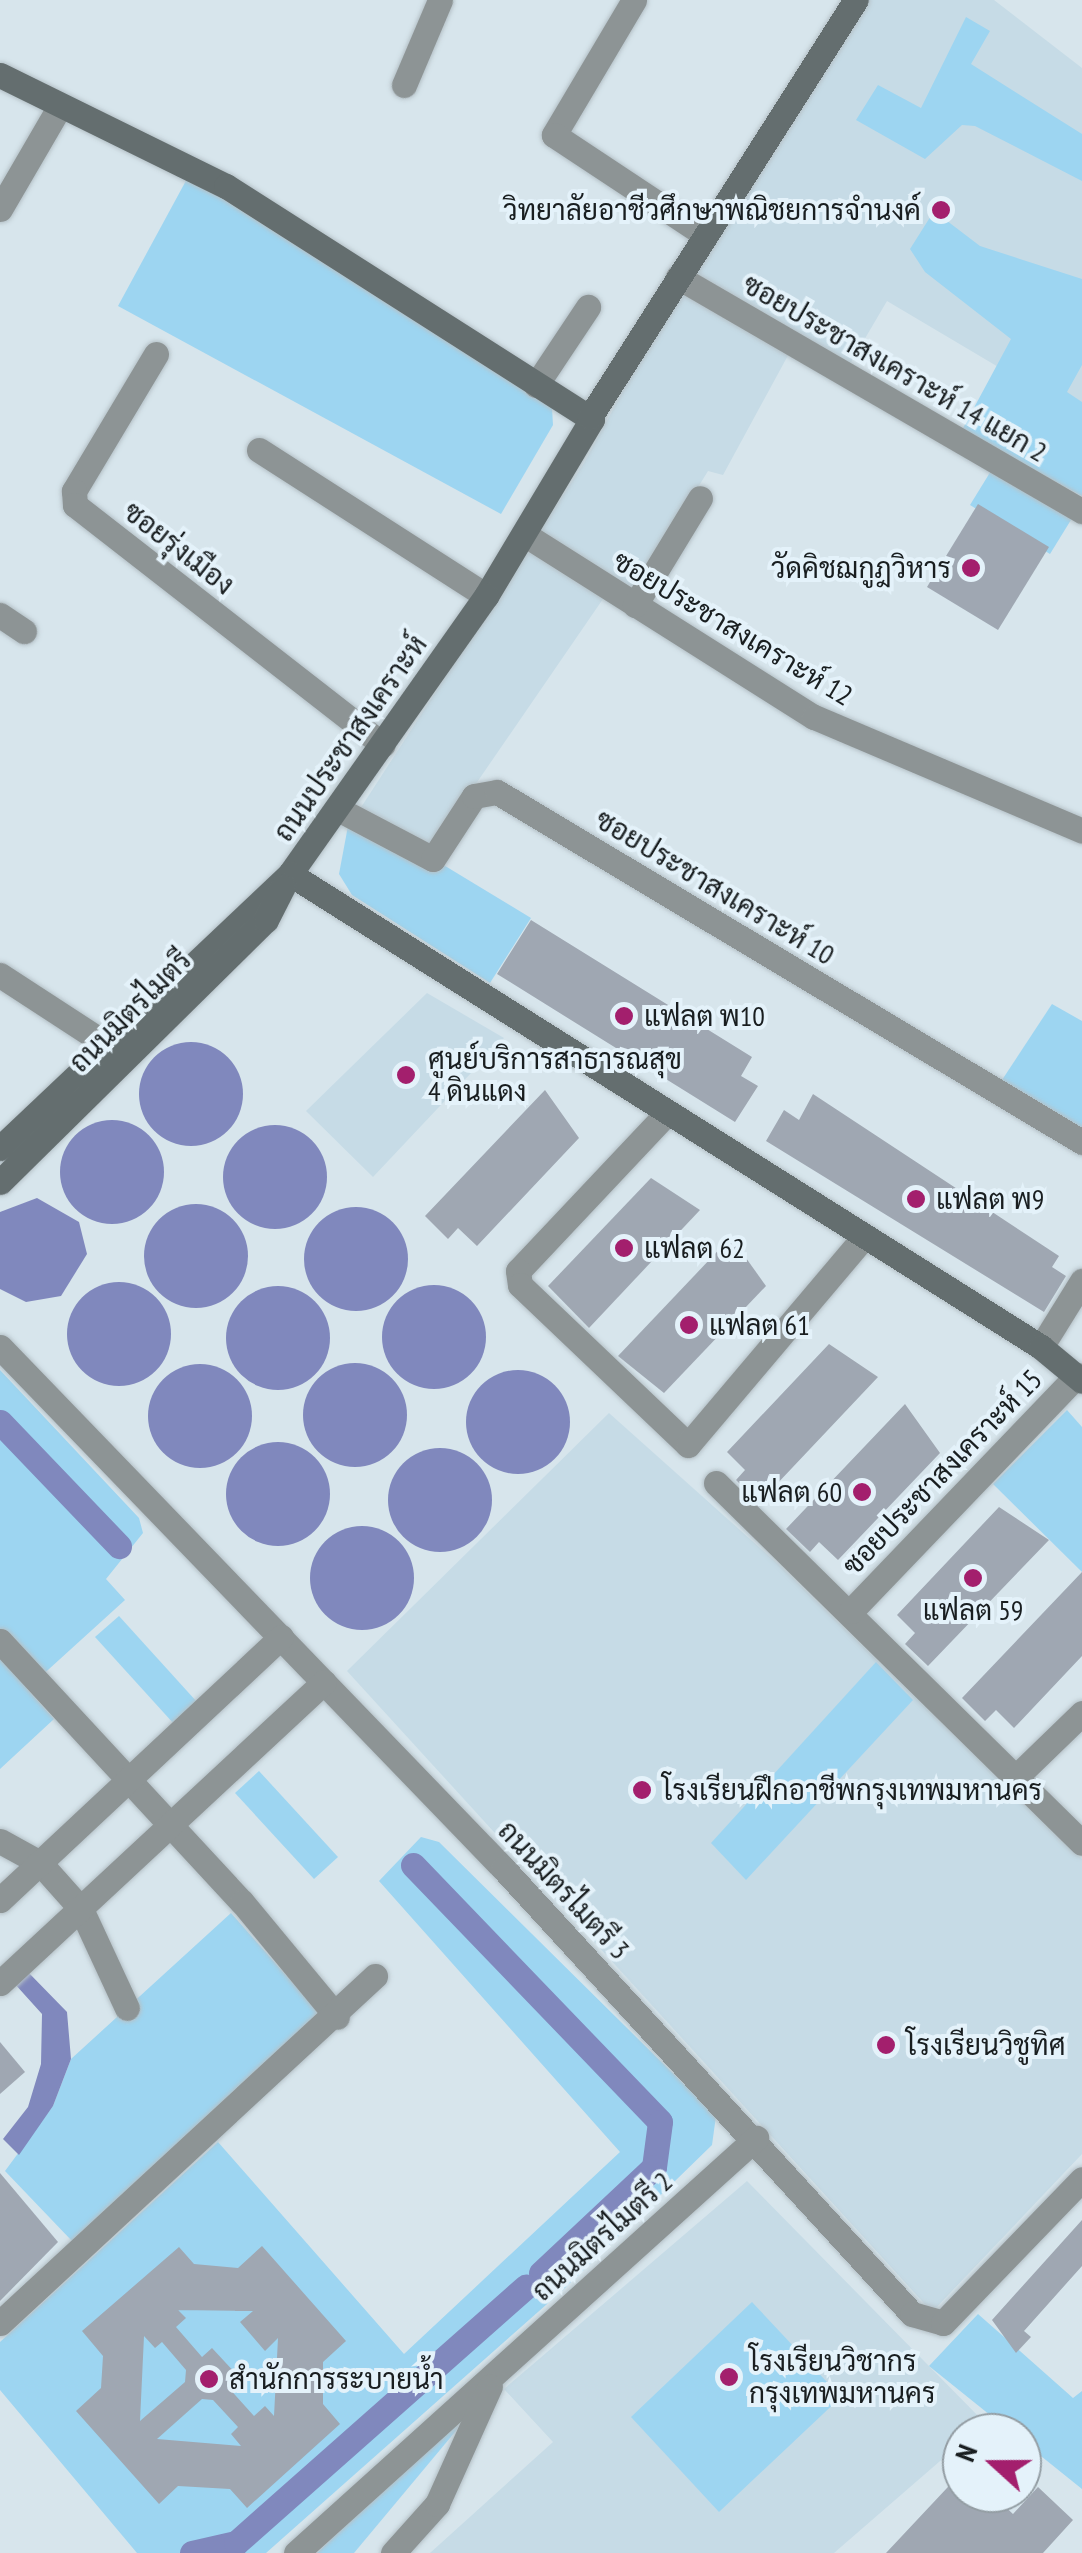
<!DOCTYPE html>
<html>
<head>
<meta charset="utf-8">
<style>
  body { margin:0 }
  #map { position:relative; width:1082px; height:2553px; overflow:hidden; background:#d7e5ec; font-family:"PT Sans Narrow",Sarabun,sans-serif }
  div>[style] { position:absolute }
  .built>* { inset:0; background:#c6dbe6 }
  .green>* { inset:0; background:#9dd5f1 }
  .water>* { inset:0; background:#8088bd }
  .round { border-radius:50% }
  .canal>* { height:25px; margin:-12.5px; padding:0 12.5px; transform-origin:12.5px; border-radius:12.5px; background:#8088bd }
  .building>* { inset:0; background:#9fa7b2 }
  .roads { filter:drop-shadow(0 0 2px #b5c1c7) drop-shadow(0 0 2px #b5c1c7) }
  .street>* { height:25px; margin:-12.5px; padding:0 12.5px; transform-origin:12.5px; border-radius:12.5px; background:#8d9495 }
  .secondary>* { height:25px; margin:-12.5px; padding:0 12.5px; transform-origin:12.5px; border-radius:12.5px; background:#646e6f }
  .dots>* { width:28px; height:28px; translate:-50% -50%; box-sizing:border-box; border:5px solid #e4f2fa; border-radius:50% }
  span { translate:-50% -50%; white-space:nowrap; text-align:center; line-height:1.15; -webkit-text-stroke:8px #e4f2fa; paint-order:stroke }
  .poi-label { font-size:28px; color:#191e20 }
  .right { translate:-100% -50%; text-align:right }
  .left { translate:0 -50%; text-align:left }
  .street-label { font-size:28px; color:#191e20 }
  .north { position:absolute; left:942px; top:2413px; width:100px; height:100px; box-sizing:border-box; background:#e4f2fa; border:2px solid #939da3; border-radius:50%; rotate:291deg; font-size:28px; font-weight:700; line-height:40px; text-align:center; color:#191e20 }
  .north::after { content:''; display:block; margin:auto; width:35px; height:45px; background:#a31f6d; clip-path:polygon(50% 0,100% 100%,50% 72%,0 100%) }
</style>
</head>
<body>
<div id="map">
  <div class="built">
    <i style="clip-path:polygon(855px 0,994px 0,1082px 68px,1082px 496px,962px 430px,1000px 368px,887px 301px,850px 364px,798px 337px,723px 475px,708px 471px,636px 588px,616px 580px,427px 855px,358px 812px,584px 463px,688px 271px)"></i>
    <i style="clip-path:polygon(427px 993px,504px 1038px,373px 1177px,306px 1111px)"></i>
    <i style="clip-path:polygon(609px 1413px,778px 1564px,1082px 1859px,1082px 2154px,932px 2312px,347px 1671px)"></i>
    <i style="clip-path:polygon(747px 2181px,984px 2422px,962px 2433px,962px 2442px,834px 2553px,430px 2553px,553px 2442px,504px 2389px)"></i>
  </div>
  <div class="green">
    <i style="clip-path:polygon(966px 17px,990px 31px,971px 64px,1082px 134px,1082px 181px,975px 126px,962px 125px,925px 159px,856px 120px,878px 85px,921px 108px)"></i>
    <i style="clip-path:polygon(188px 177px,552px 408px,553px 425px,501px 514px,118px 306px)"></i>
    <i style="clip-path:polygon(934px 211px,980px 246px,1082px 279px,1082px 365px,1067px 392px,1082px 402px,1082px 496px,962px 430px,1011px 339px,925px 272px,910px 249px)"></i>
    <i style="clip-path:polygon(994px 466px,1074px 515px,1050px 554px,970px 505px)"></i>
    <i style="clip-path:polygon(348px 826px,427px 855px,531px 918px,490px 983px,352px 895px,339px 874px)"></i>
    <i style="clip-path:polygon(1052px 1004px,1082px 1021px,1082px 1132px,1000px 1083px)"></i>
    <i style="clip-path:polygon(0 1370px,139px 1518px,143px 1533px,106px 1579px,125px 1600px,27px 1689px,54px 1719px,0 1769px)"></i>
    <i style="clip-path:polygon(1067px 1410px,1082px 1427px,1082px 1572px,993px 1484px)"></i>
    <i style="clip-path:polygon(119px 1616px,197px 1702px,174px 1724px,95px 1637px)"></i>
    <i style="clip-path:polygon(876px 1662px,913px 1700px,746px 1880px,711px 1843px)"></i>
    <i style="clip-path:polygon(259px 1771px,338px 1857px,314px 1879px,235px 1793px)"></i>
    <i style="clip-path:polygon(421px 1837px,439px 1842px,716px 2116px,712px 2145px,564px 2289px,266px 2553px,137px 2553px,0 2390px,0 2342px,218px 2142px,404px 2354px,620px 2152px,379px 1881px)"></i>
    <i style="clip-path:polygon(231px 1913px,320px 2014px,72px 2241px,5px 2171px,53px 2106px,71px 2059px)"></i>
    <i style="clip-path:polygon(752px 2302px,841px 2397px,719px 2512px,631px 2417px)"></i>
    <i style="clip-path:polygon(978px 2314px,1073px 2398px,1082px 2391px,1082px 2489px,929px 2366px)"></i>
    <i style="clip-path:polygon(470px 2414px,354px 2553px,317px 2553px,450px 2426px)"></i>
  </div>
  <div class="water">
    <i class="round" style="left:139px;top:1042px;width:104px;height:104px"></i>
    <i class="round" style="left:60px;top:1120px;width:104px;height:104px"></i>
    <i class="round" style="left:223px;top:1125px;width:104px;height:104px"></i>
    <i style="clip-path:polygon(37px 1198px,79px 1222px,87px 1254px,61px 1296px,26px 1302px,0 1289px,0 1212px)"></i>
    <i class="round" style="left:144px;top:1204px;width:104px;height:104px"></i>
    <i class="round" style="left:304px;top:1207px;width:104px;height:104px"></i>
    <i class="round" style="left:67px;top:1282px;width:104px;height:104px"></i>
    <i class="round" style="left:382px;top:1285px;width:104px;height:104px"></i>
    <i class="round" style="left:226px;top:1286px;width:104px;height:104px"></i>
    <i class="round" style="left:303px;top:1363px;width:104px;height:104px"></i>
    <i class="round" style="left:148px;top:1364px;width:104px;height:104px"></i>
    <i class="round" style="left:466px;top:1370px;width:104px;height:104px"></i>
    <i class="round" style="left:226px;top:1442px;width:104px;height:104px"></i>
    <i class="round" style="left:388px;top:1448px;width:104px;height:104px"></i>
    <i class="round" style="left:310px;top:1526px;width:104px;height:104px"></i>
    <i style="clip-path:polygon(27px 1971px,67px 2012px,71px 2059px,53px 2106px,19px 2155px,3px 2139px,28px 2107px,41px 2064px,42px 2014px,14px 1983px)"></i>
  </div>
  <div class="canal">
    <i style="left:0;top:1422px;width:172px;rotate:46.2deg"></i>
    <i style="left:413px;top:1865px;width:356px;rotate:46.1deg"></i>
    <i style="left:660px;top:2122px;width:45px;rotate:97.6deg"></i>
    <i style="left:654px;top:2167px;width:155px;rotate:136.8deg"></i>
    <i style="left:192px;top:2553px;width:45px;rotate:-12.8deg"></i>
    <i style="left:236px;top:2543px;width:387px;rotate:-41.5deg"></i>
  </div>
  <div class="building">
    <i style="clip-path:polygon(978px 504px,1049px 547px,998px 630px,927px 587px)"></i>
    <i style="clip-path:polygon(531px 920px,752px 1057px,741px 1076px,758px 1086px,735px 1122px,497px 974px)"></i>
    <i style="clip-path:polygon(545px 1090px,579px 1138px,477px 1246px,458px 1228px,448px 1239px,425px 1216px)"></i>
    <i style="clip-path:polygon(813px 1094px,1059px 1256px,1052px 1267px,1066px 1276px,1044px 1312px,766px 1141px,784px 1110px,799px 1120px)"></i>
    <i style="clip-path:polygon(651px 1178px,700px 1210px,589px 1328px,548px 1286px)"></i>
    <i style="clip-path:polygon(731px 1237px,766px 1286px,664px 1393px,618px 1356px)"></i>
    <i style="clip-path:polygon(829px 1344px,878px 1377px,759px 1503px,736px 1480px,745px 1470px,727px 1452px)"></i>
    <i style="clip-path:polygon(905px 1404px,940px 1453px,838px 1560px,819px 1542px,810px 1552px,786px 1529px)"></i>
    <i style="clip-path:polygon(999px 1507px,1049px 1540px,928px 1666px,905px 1644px,915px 1633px,897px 1615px)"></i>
    <i style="clip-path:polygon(1082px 1572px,1082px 1656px,1014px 1728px,996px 1710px,985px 1721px,962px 1698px)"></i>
    <i style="clip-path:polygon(0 2042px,25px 2072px,0 2094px)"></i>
    <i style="clip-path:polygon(0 2173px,58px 2242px,0 2301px)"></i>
    <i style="clip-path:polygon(1082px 2220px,1082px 2266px,1024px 2331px,1031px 2337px,1016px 2353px,992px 2320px)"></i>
    <i style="clip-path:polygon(evenodd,262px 2246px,346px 2341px,323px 2362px,323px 2404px,340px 2424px,247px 2508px,230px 2489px,178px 2486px,159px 2504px,76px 2411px,101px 2388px,103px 2356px,82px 2331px,179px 2247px,194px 2264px,238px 2268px,262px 2246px,178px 2310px,253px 2311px,240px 2322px,265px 2351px,278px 2338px,274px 2416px,265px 2406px,254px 2416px,227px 2386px,238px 2376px,212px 2348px,202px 2357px,176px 2327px,186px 2318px,178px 2310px,262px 2246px,144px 2336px,155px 2348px,162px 2342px,186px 2370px,185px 2382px,140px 2421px,144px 2336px,262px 2246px,202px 2399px,213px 2400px,238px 2427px,231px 2434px,241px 2446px,157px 2439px,202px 2399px)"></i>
    <i style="clip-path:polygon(962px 2472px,962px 2493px,978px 2493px,993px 2507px,999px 2501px,1013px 2514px,1038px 2487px,1073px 2520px,1043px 2553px,886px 2553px)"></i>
  </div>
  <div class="roads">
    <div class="street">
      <i style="left:634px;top:0;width:157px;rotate:120.7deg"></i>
      <i style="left:554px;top:135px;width:181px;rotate:33.5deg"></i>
      <i style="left:404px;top:85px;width:92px;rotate:-67deg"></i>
      <i style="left:0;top:209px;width:119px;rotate:-59.8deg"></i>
      <i style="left:678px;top:277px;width:467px;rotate:30.1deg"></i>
      <i style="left:156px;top:354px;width:160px;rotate:120.9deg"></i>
      <i style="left:74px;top:491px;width:14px;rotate:86deg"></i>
      <i style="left:75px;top:505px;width:390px;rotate:37.9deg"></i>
      <i style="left:536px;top:385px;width:94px;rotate:-56.3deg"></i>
      <i style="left:259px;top:450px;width:270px;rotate:32.7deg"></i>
      <i style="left:524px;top:534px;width:343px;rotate:32.3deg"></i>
      <i style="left:814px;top:717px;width:291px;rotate:23deg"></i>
      <i style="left:635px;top:605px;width:125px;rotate:-58.7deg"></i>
      <i style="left:0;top:615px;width:29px;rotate:34deg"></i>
      <i style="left:338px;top:809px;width:107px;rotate:27.8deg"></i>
      <i style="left:433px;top:859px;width:75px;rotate:-56.9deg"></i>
      <i style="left:474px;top:796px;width:23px;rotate:-10deg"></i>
      <i style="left:497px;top:792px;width:682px;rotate:30.89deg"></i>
      <i style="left:0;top:975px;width:130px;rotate:33.1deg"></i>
      <i style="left:667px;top:1113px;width:217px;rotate:133.3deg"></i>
      <i style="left:518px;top:1271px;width:14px;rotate:82deg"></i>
      <i style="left:520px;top:1285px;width:232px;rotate:43.6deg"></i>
      <i style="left:688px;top:1445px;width:272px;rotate:-49.8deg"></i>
      <i style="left:0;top:1347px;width:724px;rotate:46.01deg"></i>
      <i style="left:503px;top:1868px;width:605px;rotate:47.48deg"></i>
      <i style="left:912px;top:2314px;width:32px;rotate:16deg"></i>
      <i style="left:943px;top:2323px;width:200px;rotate:-46deg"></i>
      <i style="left:1041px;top:1347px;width:78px;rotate:-58.2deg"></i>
      <i style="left:716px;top:1483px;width:513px;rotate:44.53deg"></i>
      <i style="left:851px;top:1611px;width:327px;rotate:-46.2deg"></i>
      <i style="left:0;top:1641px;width:356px;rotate:47.2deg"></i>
      <i style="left:242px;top:1902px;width:149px;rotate:50.4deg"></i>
      <i style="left:1016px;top:1777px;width:92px;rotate:-44.1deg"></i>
      <i style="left:0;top:1841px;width:46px;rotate:28.8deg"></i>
      <i style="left:40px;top:1863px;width:62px;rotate:48.3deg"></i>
      <i style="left:81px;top:1909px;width:109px;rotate:65.1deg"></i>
      <i style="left:0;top:1900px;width:385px;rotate:-43.1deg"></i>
      <i style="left:0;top:1983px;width:442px;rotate:-42.9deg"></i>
      <i style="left:0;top:2323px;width:511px;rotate:-42.78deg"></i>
      <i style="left:296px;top:2553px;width:620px;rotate:-42.06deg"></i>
      <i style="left:393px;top:2553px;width:66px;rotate:-48.1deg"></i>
      <i style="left:437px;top:2504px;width:129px;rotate:-65.8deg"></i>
    </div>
    <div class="secondary">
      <i style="left:0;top:75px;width:252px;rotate:26.2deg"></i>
      <i style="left:226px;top:186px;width:434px;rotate:32.5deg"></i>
      <i style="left:592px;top:419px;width:206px;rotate:120.9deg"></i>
      <i style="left:486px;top:596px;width:340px;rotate:125.2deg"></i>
      <i style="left:290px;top:874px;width:399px;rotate:136.6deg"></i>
      <i style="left:590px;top:417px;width:495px;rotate:-57.5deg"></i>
      <i style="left:290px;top:874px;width:888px;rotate:32.2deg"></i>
      <i style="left:1041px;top:1347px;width:53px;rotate:39.7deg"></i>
      <i style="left:0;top:1182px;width:373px;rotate:-44.6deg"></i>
      <i style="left:266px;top:920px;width:37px;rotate:-63deg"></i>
    </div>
  </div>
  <div class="dots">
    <i style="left:941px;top:210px;background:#a31f6d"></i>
    <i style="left:971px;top:568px;background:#a31f6d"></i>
    <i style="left:624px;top:1016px;background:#a31f6d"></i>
    <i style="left:406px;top:1075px;background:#a31f6d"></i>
    <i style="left:916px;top:1199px;background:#a31f6d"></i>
    <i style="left:624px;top:1248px;background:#a31f6d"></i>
    <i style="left:689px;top:1325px;background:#a31f6d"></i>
    <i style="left:862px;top:1492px;background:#a31f6d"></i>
    <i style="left:973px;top:1578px;background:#a31f6d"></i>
    <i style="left:642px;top:1790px;background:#a31f6d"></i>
    <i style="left:886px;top:2045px;background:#a31f6d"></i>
    <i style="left:729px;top:2377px;background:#a31f6d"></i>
    <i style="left:209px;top:2379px;background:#a31f6d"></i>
  </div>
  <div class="poi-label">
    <span class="right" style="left:921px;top:210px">วิทยาลัยอาชีวศึกษาพณิชยการจำนงค์</span>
    <span class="right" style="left:951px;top:568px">วัดคิชฌกูฎวิหาร</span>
    <span class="left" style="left:644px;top:1016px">แฟลต พ10</span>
    <span class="left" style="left:428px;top:1075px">ศูนย์บริการสาธารณสุข<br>4 ดินแดง</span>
    <span class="left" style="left:936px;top:1199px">แฟลต พ9</span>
    <span class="left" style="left:644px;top:1248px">แฟลต 62</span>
    <span class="left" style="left:709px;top:1325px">แฟลต 61</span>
    <span class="right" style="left:842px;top:1492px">แฟลต 60</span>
    <span style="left:973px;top:1610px">แฟลต 59</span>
    <span class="left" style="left:662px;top:1790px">โรงเรียนฝึกอาชีพกรุงเทพมหานคร</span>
    <span class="left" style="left:906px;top:2045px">โรงเรียนวิชูทิศ</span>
    <span class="left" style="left:749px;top:2377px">โรงเรียนวิชากร<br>กรุงเทพมหานคร</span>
    <span class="left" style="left:229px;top:2379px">สำนักการระบายน้ำ</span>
  </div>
  <div class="street-label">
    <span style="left:895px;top:368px;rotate:30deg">ซอยประชาสงเคราะห์ 14 แยก 2</span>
    <span style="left:179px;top:548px;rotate:38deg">ซอยรุ่งเมือง</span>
    <span style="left:733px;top:628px;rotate:31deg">ซอยประชาสงเคราะห์ 12</span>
    <span style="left:350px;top:738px;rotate:-55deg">ถนนประชาสงเคราะห์</span>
    <span style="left:715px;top:887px;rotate:31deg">ซอยประชาสงเคราะห์ 10</span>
    <span style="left:130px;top:1011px;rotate:-45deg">ถนนมิตรไมตรี</span>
    <span style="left:942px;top:1472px;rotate:-46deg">ซอยประชาสงเคราะห์ 15</span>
    <span style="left:564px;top:1890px;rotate:47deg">ถนนมิตรไมตรี 3</span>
    <span style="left:602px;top:2236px;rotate:-42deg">ถนนมิตรไมตรี 2</span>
  </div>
  <div class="north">N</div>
</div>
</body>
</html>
